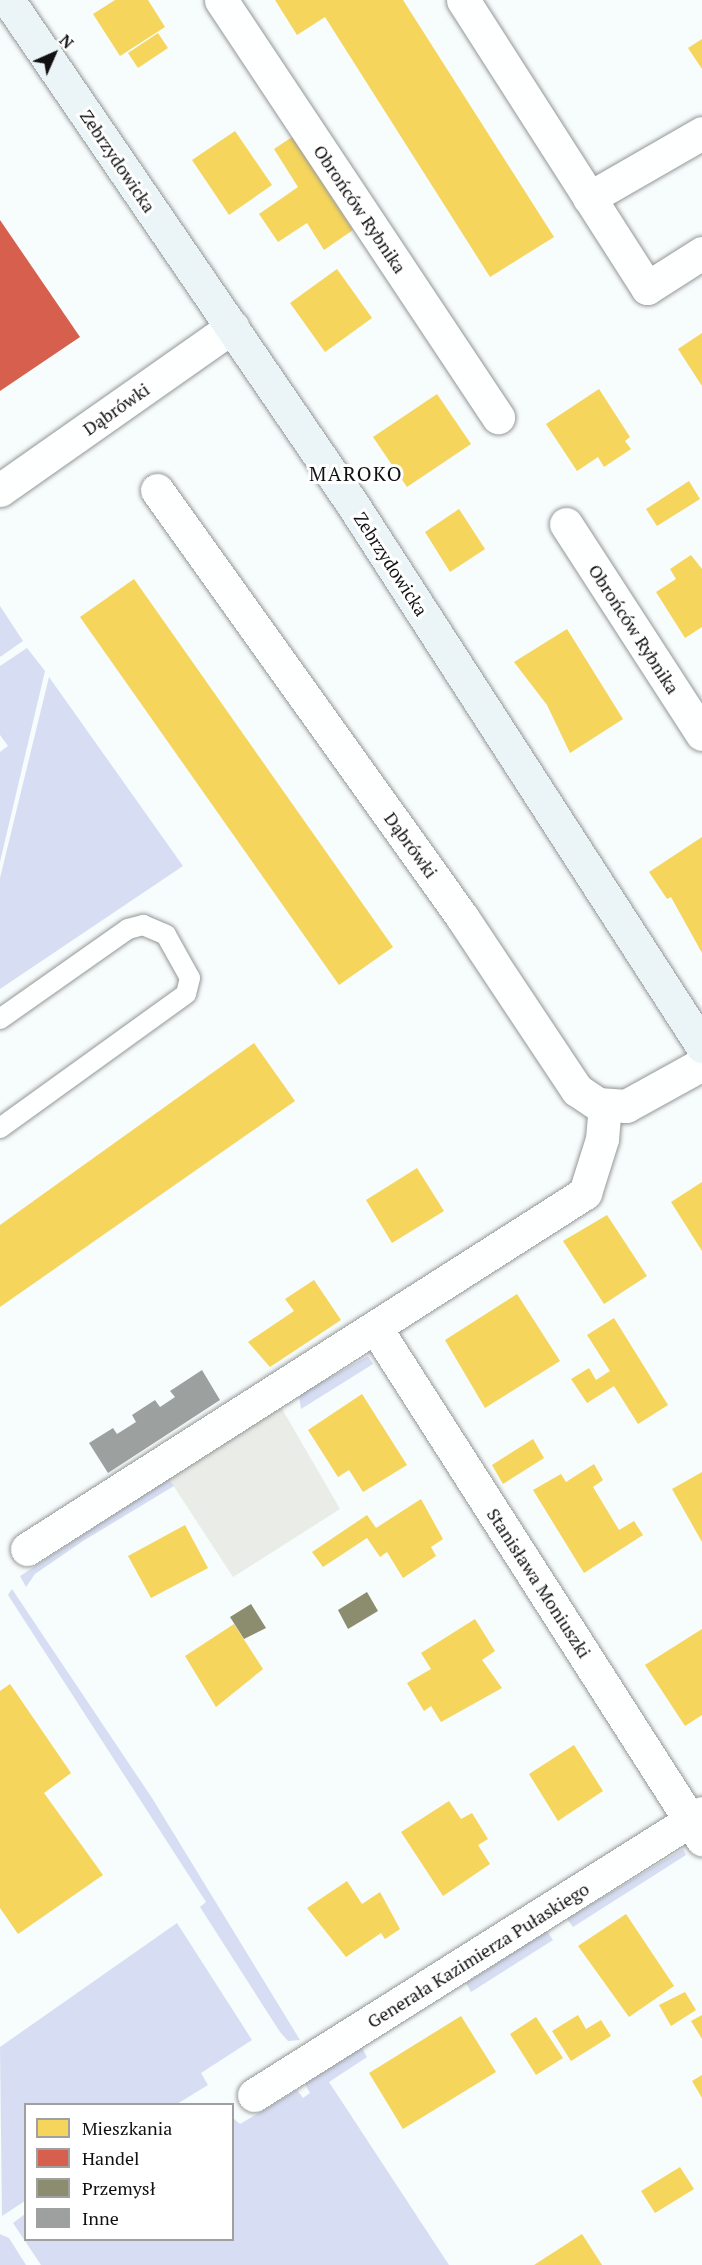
<!DOCTYPE html>
<html>
<head>
<meta charset="utf-8">
<style>
  body { margin:0 }
  #map { position:relative; width:702px; height:2265px; overflow:hidden; background:#f7fcfc; font-family:"PT Serif",serif }
  div>[style] { position:absolute }
  .industrial>* { inset:0; background:#e9ece7 }
  .green>* { inset:0; background:#d7def3 }
  .homes>* { inset:0; background:#f6d55c }
  .shops>* { inset:0; background:#d6604d }
  .industry>* { inset:0; background:#8c8c6e }
  .building>* { inset:0; background:#9ca1a0 }
  .roads { filter:drop-shadow(0 0 2px #959797) drop-shadow(0 0 2px #959797) }
  .lane>* { height:20px; margin:-10px; padding:0 10px; transform-origin:10px; border-radius:10px; background:#feffff }
  .street>* { height:33px; margin:-16.5px; padding:0 16.5px; transform-origin:16.5px; border-radius:16.5px; background:#feffff }
  .secondary>* { height:33px; margin:-16.5px; padding:0 16.5px; transform-origin:16.5px; border-radius:16.5px; background:#ebf4f6 }
  span { translate:-50% -50%; white-space:nowrap; text-align:center; line-height:1.15; -webkit-text-stroke:6px #fff; paint-order:stroke }
  .street-label { font-size:18px; color:#111 }
  .neighbourhood-label { font-size:20px; color:#111; letter-spacing:1.5px }
  .legend { position:absolute; left:24px; top:2103px; width:210px; height:138px; box-sizing:border-box; background:#fff; border:2px solid #a0a0a0; margin:0; padding:8px 10px; list-style:none; font-size:18px; color:#111 }
  .legend li { display:flex; align-items:center; gap:12px; height:30px }
  .legend b { width:30px; border:2px solid #a0a0a0 }
  .north { position:absolute; left:24px; top:24px; width:60px; height:60px; -webkit-text-stroke:4px #fff; paint-order:stroke; rotate:45deg; font-size:16px; font-weight:700; line-height:24px; text-align:center; color:#111 }
  .north::after { content:''; display:block; margin:auto; width:21px; height:27px; background:#111; clip-path:polygon(50% 0,100% 100%,50% 72%,0 100%) }
</style>
</head>
<body>
<div id="map">
  <div class="industrial">
    <i style="clip-path:polygon(281px 1407px,340px 1509px,233px 1577px,169px 1479px)"></i>
  </div>
  <div class="green">
    <i style="clip-path:polygon(0 606px,23px 641px,0 657px)"></i>
    <i style="clip-path:polygon(27px 648px,45px 671px,0 862px,0 752px,8px 746px,0 735px,0 666px)"></i>
    <i style="clip-path:polygon(49px 677px,183px 866px,0 989px,0 878px)"></i>
    <i style="clip-path:polygon(368px 1356px,373px 1364px,301px 1409px,299px 1395px)"></i>
    <i style="clip-path:polygon(169px 1479px,174px 1486px,83px 1541px,35px 1574px,26px 1587px,20px 1576px)"></i>
    <i style="clip-path:polygon(12px 1589px,152px 1798px,300px 2040px,288px 2041px,280px 2032px,200px 1907px,206px 1902px,8px 1595px)"></i>
    <i style="clip-path:polygon(683px 1849px,686px 1855px,573px 1927px,567px 1919px)"></i>
    <i style="clip-path:polygon(177px 1923px,252px 2040px,201px 2073px,208px 2085px,177px 2104px,26px 2104px,25px 2201px,2px 2216px,0 2047px)"></i>
    <i style="clip-path:polygon(547px 1931px,553px 1940px,471px 1992px,466px 1983px)"></i>
    <i style="clip-path:polygon(362px 2048px,367px 2057px,329px 2082px,449px 2265px,41px 2265px,13px 2223px,25px 2214px,26px 2240px,232px 2240px,233px 2118px,240px 2124px,297px 2090px,303px 2098px,310px 2093px,305px 2084px)"></i>
    <i style="clip-path:polygon(0 2234px,9px 2238px,26px 2265px,0 2265px)"></i>
  </div>
  <div class="homes">
    <i style="clip-path:polygon(115px 0,148px 0,165px 27px,120px 56px,93px 14px)"></i>
    <i style="clip-path:polygon(275px 0,403px 0,554px 237px,490px 277px,325px 17px,297px 35px)"></i>
    <i style="clip-path:polygon(158px 33px,168px 48px,138px 68px,128px 53px)"></i>
    <i style="clip-path:polygon(702px 39px,702px 69px,688px 48px)"></i>
    <i style="clip-path:polygon(235px 131px,272px 185px,229px 215px,192px 160px)"></i>
    <i style="clip-path:polygon(292px 137px,353px 230px,324px 250px,307px 223px,278px 242px,259px 214px,298px 187px,274px 149px)"></i>
    <i style="clip-path:polygon(337px 269px,372px 318px,325px 352px,290px 303px)"></i>
    <i style="clip-path:polygon(702px 333px,702px 386px,678px 349px)"></i>
    <i style="clip-path:polygon(599px 389px,630px 437px,625px 441px,631px 449px,604px 467px,598px 457px,577px 471px,546px 424px)"></i>
    <i style="clip-path:polygon(437px 394px,471px 444px,407px 487px,373px 437px)"></i>
    <i style="clip-path:polygon(689px 481px,700px 499px,657px 526px,646px 509px)"></i>
    <i style="clip-path:polygon(459px 509px,485px 549px,450px 572px,425px 532px)"></i>
    <i style="clip-path:polygon(691px 555px,702px 569px,702px 627px,685px 638px,656px 592px,676px 579px,670px 569px)"></i>
    <i style="clip-path:polygon(134px 579px,393px 947px,339px 985px,80px 617px)"></i>
    <i style="clip-path:polygon(567px 629px,623px 719px,570px 753px,547px 705px,514px 662px)"></i>
    <i style="clip-path:polygon(702px 837px,702px 953px,671px 897px,667px 899px,649px 872px)"></i>
    <i style="clip-path:polygon(254px 1043px,295px 1101px,0 1307px,0 1225px)"></i>
    <i style="clip-path:polygon(417px 1168px,444px 1211px,392px 1243px,366px 1200px)"></i>
    <i style="clip-path:polygon(702px 1182px,702px 1251px,671px 1202px)"></i>
    <i style="clip-path:polygon(607px 1215px,647px 1276px,604px 1304px,563px 1241px)"></i>
    <i style="clip-path:polygon(314px 1280px,341px 1320px,270px 1367px,248px 1342px,294px 1311px,285px 1299px)"></i>
    <i style="clip-path:polygon(517px 1294px,560px 1361px,485px 1408px,445px 1340px)"></i>
    <i style="clip-path:polygon(614px 1318px,668px 1405px,638px 1424px,614px 1386px,587px 1403px,571px 1379px,589px 1368px,596px 1380px,610px 1371px,587px 1335px)"></i>
    <i style="clip-path:polygon(362px 1394px,407px 1465px,363px 1492px,349px 1470px,338px 1477px,308px 1430px)"></i>
    <i style="clip-path:polygon(533px 1439px,544px 1458px,503px 1484px,492px 1465px)"></i>
    <i style="clip-path:polygon(594px 1464px,603px 1480px,593px 1487px,619px 1530px,634px 1521px,643px 1535px,584px 1573px,533px 1490px,561px 1474px,566px 1482px)"></i>
    <i style="clip-path:polygon(702px 1472px,702px 1542px,672px 1489px)"></i>
    <i style="clip-path:polygon(421px 1499px,443px 1539px,431px 1547px,436px 1556px,403px 1578px,387px 1552px,380px 1557px,367px 1538px,323px 1567px,312px 1552px,367px 1515px,376px 1528px)"></i>
    <i style="clip-path:polygon(185px 1525px,208px 1568px,151px 1598px,128px 1556px)"></i>
    <i style="clip-path:polygon(475px 1619px,495px 1651px,482px 1660px,502px 1688px,441px 1722px,431px 1706px,424px 1711px,407px 1683px,431px 1669px,421px 1653px)"></i>
    <i style="clip-path:polygon(234px 1624px,263px 1669px,216px 1707px,185px 1656px)"></i>
    <i style="clip-path:polygon(702px 1629px,702px 1715px,685px 1726px,645px 1665px)"></i>
    <i style="clip-path:polygon(10px 1684px,71px 1773px,44px 1793px,103px 1875px,18px 1934px,0 1908px,0 1691px)"></i>
    <i style="clip-path:polygon(574px 1745px,603px 1791px,558px 1821px,529px 1774px)"></i>
    <i style="clip-path:polygon(449px 1801px,461px 1819px,472px 1813px,488px 1839px,478px 1845px,490px 1864px,443px 1896px,401px 1832px)"></i>
    <i style="clip-path:polygon(347px 1881px,362px 1904px,380px 1892px,400px 1929px,385px 1939px,381px 1933px,346px 1957px,307px 1908px)"></i>
    <i style="clip-path:polygon(626px 1914px,674px 1986px,629px 2017px,578px 1946px)"></i>
    <i style="clip-path:polygon(685px 1992px,696px 2010px,671px 2026px,659px 2005px)"></i>
    <i style="clip-path:polygon(578px 2015px,586px 2029px,601px 2020px,611px 2036px,571px 2061px,552px 2031px)"></i>
    <i style="clip-path:polygon(702px 2015px,702px 2039px,691px 2021px)"></i>
    <i style="clip-path:polygon(461px 2016px,496px 2072px,403px 2129px,369px 2073px)"></i>
    <i style="clip-path:polygon(536px 2017px,563px 2058px,536px 2075px,510px 2034px)"></i>
    <i style="clip-path:polygon(702px 2075px,702px 2098px,692px 2081px)"></i>
    <i style="clip-path:polygon(680px 2167px,694px 2189px,655px 2213px,641px 2191px)"></i>
    <i style="clip-path:polygon(582px 2234px,602px 2265px,534px 2265px)"></i>
  </div>
  <div class="shops">
    <i style="clip-path:polygon(0 220px,80px 337px,0 391px)"></i>
  </div>
  <div class="industry">
    <i style="clip-path:polygon(367px 1592px,378px 1611px,348px 1629px,338px 1610px)"></i>
    <i style="clip-path:polygon(251px 1604px,266px 1628px,244px 1639px,230px 1617px)"></i>
  </div>
  <div class="building">
    <i style="clip-path:polygon(202px 1370px,220px 1400px,108px 1473px,89px 1443px,113px 1428px,117px 1434px,136px 1422px,132px 1415px,155px 1400px,160px 1407px,175px 1397px,170px 1391px)"></i>
  </div>
  <div class="roads">
    <div class="lane">
      <i style="left:0;top:1019px;width:156px;rotate:-35.1deg"></i>
      <i style="left:128px;top:929px;width:16px;rotate:-15deg"></i>
      <i style="left:143px;top:925px;width:25px;rotate:23deg"></i>
      <i style="left:166px;top:935px;width:49px;rotate:60.8deg"></i>
      <i style="left:190px;top:978px;width:16px;rotate:104deg"></i>
      <i style="left:186px;top:994px;width:229px;rotate:144.2deg"></i>
    </div>
    <div class="street">
      <i style="left:221px;top:0;width:501px;rotate:56.41deg"></i>
      <i style="left:463px;top:0;width:342px;rotate:57.4deg"></i>
      <i style="left:647px;top:288px;width:65px;rotate:-32.5deg"></i>
      <i style="left:589px;top:198px;width:130px;rotate:-29.9deg"></i>
      <i style="left:0;top:490px;width:284px;rotate:-35.1deg"></i>
      <i style="left:157px;top:490px;width:525px;rotate:54.46deg"></i>
      <i style="left:462px;top:917px;width:208px;rotate:56.4deg"></i>
      <i style="left:577px;top:1090px;width:25px;rotate:34deg"></i>
      <i style="left:598px;top:1104px;width:28px;rotate:4deg"></i>
      <i style="left:626px;top:1106px;width:87px;rotate:-28.9deg"></i>
      <i style="left:566px;top:524px;width:250px;rotate:57.1deg"></i>
      <i style="left:375px;top:1327px;width:608px;rotate:57.43deg"></i>
      <i style="left:27px;top:1549px;width:662px;rotate:-32.54deg"></i>
      <i style="left:585px;top:1193px;width:57px;rotate:-72.5deg"></i>
      <i style="left:602px;top:1139px;width:33px;rotate:-85deg"></i>
      <i style="left:254px;top:2095px;width:529px;rotate:-32.19deg"></i>
    </div>
    <div class="secondary">
      <i style="left:8px;top:0;width:612px;rotate:55.66deg"></i>
      <i style="left:353px;top:505px;width:644px;rotate:57.17deg"></i>
    </div>
  </div>
  <div class="street-label">
    <span style="left:118px;top:161px;rotate:56deg">Zebrzydowicka</span>
    <span style="left:360px;top:209px;rotate:56deg">Obrońców Rybnika</span>
    <span style="left:116px;top:409px;rotate:-35deg">Dąbrówki</span>
    <span style="left:391px;top:564px;rotate:57deg">Zebrzydowicka</span>
    <span style="left:634px;top:629px;rotate:57deg">Obrońców Rybnika</span>
    <span style="left:411px;top:845px;rotate:54deg">Dąbrówki</span>
    <span style="left:539px;top:1583px;rotate:57deg">Stanisława Moniuszki</span>
    <span style="left:478px;top:1955px;rotate:-32deg">Generała Kazimierza Pułaskiego</span>
  </div>
  <div class="neighbourhood-label">
    <span style="left:356px;top:473px">MAROKO</span>
  </div>
  <ul class="legend">
  <li><b style="height:16px;background:#f6d55c"></b>Mieszkania</li>
  <li><b style="height:16px;background:#d6604d"></b>Handel</li>
  <li><b style="height:16px;background:#8c8c6e"></b>Przemysł</li>
  <li><b style="height:16px;background:#9ca1a0"></b>Inne</li>
  </ul>
  <div class="north">N</div>
</div>
</body>
</html>
